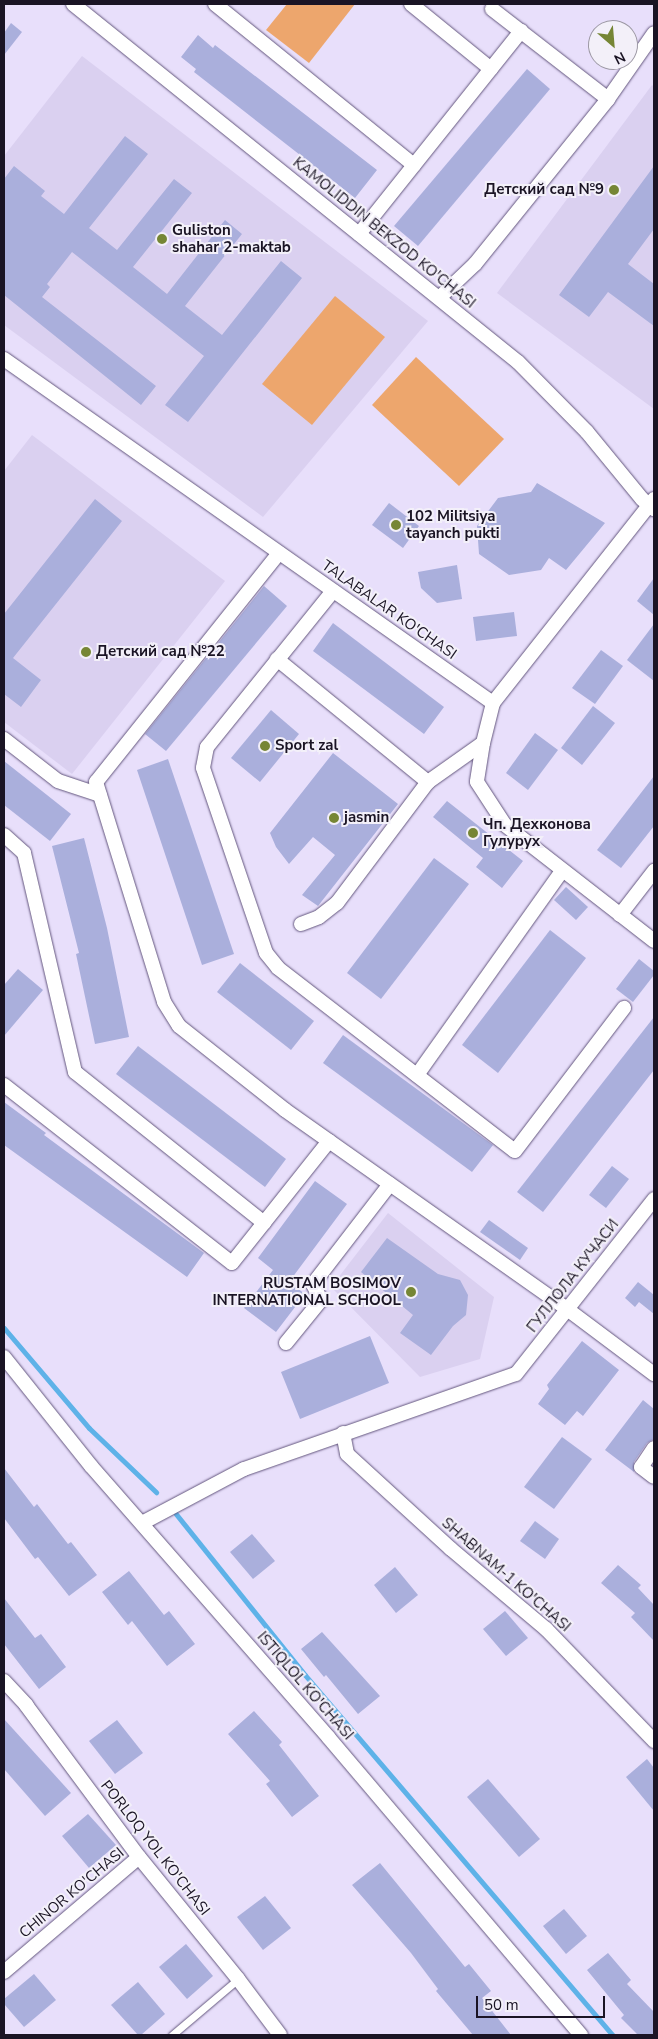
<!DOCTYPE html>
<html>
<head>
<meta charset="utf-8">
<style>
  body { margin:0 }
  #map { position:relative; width:658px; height:2039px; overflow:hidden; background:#e8dffb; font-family:"Nunito Sans",sans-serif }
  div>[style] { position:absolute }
  .built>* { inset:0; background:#dad0f0 }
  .green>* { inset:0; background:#eda66d }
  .stream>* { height:5px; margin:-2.5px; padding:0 2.5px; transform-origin:2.5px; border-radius:2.5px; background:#5eb2e8 }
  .building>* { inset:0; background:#aaafdc }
  .roads { filter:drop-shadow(0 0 1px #63567d) drop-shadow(0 0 1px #63567d) }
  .lane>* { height:7px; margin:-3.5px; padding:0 3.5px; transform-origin:3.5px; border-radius:3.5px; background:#fff }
  .street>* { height:14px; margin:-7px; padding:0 7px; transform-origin:7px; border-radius:7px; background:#fff }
  .dots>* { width:14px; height:14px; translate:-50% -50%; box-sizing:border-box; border:2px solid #f3f0f9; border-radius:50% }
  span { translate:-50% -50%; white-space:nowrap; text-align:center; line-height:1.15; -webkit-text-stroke:4px #f3f0f9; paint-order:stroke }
  .poi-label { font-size:15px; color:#1a1424; font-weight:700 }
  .right { translate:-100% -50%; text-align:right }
  .left { translate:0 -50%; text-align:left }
  .street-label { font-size:15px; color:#1a1424 }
  .frame { position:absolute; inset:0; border:5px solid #1a1424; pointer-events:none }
  .north { position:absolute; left:588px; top:20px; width:50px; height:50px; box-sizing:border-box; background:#f3f0f9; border:1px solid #9c98a4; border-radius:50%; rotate:153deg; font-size:14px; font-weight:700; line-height:20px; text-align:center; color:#1a1424 }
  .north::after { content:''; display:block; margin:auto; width:18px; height:22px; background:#768635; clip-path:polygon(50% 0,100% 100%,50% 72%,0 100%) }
  .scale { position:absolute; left:476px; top:1996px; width:129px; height:22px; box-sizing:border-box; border:2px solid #1a1424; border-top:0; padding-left:6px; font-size:15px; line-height:18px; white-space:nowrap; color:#1a1424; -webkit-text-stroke:4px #f3f0f9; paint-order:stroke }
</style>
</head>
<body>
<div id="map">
  <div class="built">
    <i style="clip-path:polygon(82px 56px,428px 321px,263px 517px,4px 325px,4px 156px)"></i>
    <i style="clip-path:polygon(652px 85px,654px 87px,654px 409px,497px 293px)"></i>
    <i style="clip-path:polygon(32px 435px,225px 581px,72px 774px,4px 722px,4px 471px)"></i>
    <i style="clip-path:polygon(388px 1213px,494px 1297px,480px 1359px,420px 1377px,331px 1287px)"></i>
  </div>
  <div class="green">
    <i style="clip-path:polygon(287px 4px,355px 4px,309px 63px,266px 30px)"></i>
    <i style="clip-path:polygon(335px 296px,385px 337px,312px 425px,262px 384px)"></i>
    <i style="clip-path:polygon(416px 357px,504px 439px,459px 486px,372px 405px)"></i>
  </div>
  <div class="stream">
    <i style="left:4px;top:1328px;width:131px;rotate:49.6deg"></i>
    <i style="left:89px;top:1428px;width:93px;rotate:43.7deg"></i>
    <i style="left:176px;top:1514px;width:206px;rotate:51.3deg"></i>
    <i style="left:305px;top:1675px;width:474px;rotate:49.5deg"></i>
  </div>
  <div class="building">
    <i style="clip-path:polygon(11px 23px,22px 32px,4px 55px,4px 33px)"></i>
    <i style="clip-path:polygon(198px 35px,213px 48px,215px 45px,377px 170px,355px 198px,194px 72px,196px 69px,181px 57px)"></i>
    <i style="clip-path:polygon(527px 69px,550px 89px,418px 246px,394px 226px)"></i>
    <i style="clip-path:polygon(125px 136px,148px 154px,89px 228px,117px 250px,174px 179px,192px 193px,133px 267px,167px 294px,225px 220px,242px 234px,185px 306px,222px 335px,281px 261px,302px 278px,188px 422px,165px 405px,204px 356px,72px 252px,47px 284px,50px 287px,42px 297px,156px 386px,141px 405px,4px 295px,4px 179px,14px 166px,45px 191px,41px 196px,64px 214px)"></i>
    <i style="clip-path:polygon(654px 166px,654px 229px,628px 264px,654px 284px,654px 326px,608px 292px,589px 317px,559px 295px)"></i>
    <i style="clip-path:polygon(537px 483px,605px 523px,566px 570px,549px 558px,541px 570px,509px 575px,479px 554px,477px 526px,498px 498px,531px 492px)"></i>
    <i style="clip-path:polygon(95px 499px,122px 521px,13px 658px,41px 680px,21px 707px,4px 694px,4px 614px)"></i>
    <i style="clip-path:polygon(389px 503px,419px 526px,403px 548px,372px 525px)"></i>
    <i style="clip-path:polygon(457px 565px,462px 599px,437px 603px,421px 588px,418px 572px)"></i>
    <i style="clip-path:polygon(654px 578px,654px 615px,637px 601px)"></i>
    <i style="clip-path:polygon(264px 586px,287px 606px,166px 751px,145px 734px)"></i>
    <i style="clip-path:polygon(514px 612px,517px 636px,476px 641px,473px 617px)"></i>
    <i style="clip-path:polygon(333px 623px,444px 707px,424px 734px,313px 651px)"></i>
    <i style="clip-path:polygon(654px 624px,654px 681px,627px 660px)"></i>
    <i style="clip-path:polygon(601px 650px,623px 666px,595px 704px,572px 688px)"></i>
    <i style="clip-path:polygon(593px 706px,615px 723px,582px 765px,561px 748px)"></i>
    <i style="clip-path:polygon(271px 710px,299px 734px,260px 782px,231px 758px)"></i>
    <i style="clip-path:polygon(535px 733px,558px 750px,528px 790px,506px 773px)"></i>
    <i style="clip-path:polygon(333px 753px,398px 804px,318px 906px,302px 895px,335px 855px,313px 837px,289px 864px,276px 847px,270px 833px)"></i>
    <i style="clip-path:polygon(168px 759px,234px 954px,202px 965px,137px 770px)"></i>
    <i style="clip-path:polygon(4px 761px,71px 814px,50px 841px,4px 805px)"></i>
    <i style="clip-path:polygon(654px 776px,654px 826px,621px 868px,597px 850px)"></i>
    <i style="clip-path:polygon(447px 801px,523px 861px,502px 888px,476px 867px,483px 858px,433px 817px)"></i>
    <i style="clip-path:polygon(84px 838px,107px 928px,129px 1037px,95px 1044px,76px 954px,79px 953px,52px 846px)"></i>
    <i style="clip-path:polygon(434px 858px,469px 884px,381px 999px,347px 973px)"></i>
    <i style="clip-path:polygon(566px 887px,588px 907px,576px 920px,554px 900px)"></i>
    <i style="clip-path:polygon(550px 930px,586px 958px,498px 1073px,462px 1045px)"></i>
    <i style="clip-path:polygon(639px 959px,654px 971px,654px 975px,633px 1002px,616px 989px)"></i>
    <i style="clip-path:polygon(240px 963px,314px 1021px,291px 1050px,217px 992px)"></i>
    <i style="clip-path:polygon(18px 969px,43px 990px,4px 1036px,4px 985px)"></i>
    <i style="clip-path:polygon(654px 1017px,654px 1070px,543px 1212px,517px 1192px)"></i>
    <i style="clip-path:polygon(343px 1035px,493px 1145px,472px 1172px,323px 1063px)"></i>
    <i style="clip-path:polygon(138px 1046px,286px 1159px,265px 1187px,116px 1074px)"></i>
    <i style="clip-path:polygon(4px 1102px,46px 1133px,44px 1135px,204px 1253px,187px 1277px,4px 1145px)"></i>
    <i style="clip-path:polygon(612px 1166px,629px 1179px,606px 1208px,589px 1195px)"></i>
    <i style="clip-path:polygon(315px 1181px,347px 1204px,289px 1282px,305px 1294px,276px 1332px,244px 1308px,273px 1270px,258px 1258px)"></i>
    <i style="clip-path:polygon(489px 1220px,528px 1248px,520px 1260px,480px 1232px)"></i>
    <i style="clip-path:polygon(387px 1238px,438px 1274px,460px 1280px,468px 1295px,466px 1315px,453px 1326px,431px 1355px,400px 1333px,413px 1315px,361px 1272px)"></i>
    <i style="clip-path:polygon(638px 1282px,654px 1295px,654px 1314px,639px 1302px,635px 1307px,625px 1298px)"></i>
    <i style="clip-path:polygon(370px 1336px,389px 1383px,300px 1419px,281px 1372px)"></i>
    <i style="clip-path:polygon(582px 1341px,619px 1370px,583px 1416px,577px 1411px,565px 1425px,538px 1404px,549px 1389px,547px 1385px)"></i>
    <i style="clip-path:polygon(643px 1400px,654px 1409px,654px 1439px,647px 1443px,634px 1462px,634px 1472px,605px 1450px)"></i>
    <i style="clip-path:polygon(562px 1437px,592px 1459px,554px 1509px,524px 1487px)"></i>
    <i style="clip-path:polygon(4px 1468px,34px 1507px,37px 1504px,68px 1544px,71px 1542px,97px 1575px,69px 1596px,38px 1557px,35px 1559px,4px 1518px)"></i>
    <i style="clip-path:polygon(535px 1521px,559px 1539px,545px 1559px,520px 1541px)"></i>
    <i style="clip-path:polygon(252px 1534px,275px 1561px,253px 1579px,230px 1552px)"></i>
    <i style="clip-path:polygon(618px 1565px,641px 1585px,638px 1588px,654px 1605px,654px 1641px,631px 1617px,635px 1613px,601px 1583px)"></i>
    <i style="clip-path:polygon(395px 1567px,418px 1595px,396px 1613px,374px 1585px)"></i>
    <i style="clip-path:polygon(129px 1571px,164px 1615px,169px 1611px,195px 1644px,167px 1666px,132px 1621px,128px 1625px,102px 1592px)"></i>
    <i style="clip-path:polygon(4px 1598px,35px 1638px,41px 1634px,66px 1667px,39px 1689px,4px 1644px)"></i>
    <i style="clip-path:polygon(505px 1611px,528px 1638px,506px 1656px,483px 1629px)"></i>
    <i style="clip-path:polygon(322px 1632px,380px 1696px,358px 1714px,326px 1675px,324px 1677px,301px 1649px)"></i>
    <i style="clip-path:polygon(254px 1711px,282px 1742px,279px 1745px,319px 1796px,292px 1817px,266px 1784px,270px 1781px,228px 1734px)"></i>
    <i style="clip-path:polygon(4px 1719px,71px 1793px,45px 1816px,4px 1769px)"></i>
    <i style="clip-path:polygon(117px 1720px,143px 1753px,115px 1774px,89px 1741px)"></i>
    <i style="clip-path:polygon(647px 1759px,654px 1768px,654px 1811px,626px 1777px)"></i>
    <i style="clip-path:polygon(488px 1779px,540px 1839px,519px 1857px,467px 1797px)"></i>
    <i style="clip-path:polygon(88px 1814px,116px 1845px,89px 1868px,62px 1836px)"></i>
    <i style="clip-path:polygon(380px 1863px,465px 1967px,469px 1964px,491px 1991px,482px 1998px,511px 2035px,473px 2035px,436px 1991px,438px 1989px,411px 1953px,352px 1885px)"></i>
    <i style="clip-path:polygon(265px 1896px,291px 1928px,263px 1950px,237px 1917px)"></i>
    <i style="clip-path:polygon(564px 1909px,587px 1936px,566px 1954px,543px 1926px)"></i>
    <i style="clip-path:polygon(186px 1944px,213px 1976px,187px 1999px,159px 1967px)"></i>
    <i style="clip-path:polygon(608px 1953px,631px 1980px,627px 1984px,654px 2012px,654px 2035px,638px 2035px,621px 2018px,624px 2015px,587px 1970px)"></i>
    <i style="clip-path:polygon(34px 1974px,56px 2000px,24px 2027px,4px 2004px,4px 1999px)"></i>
    <i style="clip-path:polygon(138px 1982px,165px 2014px,141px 2035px,138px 2035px,111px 2005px)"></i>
  </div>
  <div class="roads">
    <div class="lane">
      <i style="left:172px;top:2035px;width:87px;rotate:-40.3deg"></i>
    </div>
    <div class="street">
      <i style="left:73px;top:4px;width:571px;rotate:38.82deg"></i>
      <i style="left:518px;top:362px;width:98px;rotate:45.4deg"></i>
      <i style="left:587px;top:432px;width:87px;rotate:50.6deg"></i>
      <i style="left:642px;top:499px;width:16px;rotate:40deg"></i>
      <i style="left:215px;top:4px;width:256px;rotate:39deg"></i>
      <i style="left:411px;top:4px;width:103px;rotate:39.1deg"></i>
      <i style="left:492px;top:9px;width:147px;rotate:37.8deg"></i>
      <i style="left:359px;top:234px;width:260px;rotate:-51.4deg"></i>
      <i style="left:439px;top:298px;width:50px;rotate:-43.4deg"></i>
      <i style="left:475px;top:264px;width:212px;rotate:-51.1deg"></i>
      <i style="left:608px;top:99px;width:80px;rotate:-55.1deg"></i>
      <i style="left:4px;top:359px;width:598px;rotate:35.13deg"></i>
      <i style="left:654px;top:499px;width:260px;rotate:128.3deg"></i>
      <i style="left:493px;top:703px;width:41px;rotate:104deg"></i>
      <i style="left:483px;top:743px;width:39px;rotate:99deg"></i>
      <i style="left:477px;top:782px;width:51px;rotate:56.9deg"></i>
      <i style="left:505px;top:825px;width:189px;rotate:37.9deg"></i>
      <i style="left:279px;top:553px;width:293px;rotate:128.6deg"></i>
      <i style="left:96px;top:782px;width:230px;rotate:72.8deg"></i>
      <i style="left:164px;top:1002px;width:28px;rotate:58deg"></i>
      <i style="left:179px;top:1026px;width:135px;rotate:38.4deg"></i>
      <i style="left:285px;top:1110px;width:345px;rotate:35.2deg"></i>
      <i style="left:567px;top:1309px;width:109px;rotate:36.8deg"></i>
      <i style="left:333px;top:591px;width:201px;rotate:128.9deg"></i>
      <i style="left:207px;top:747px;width:21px;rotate:101deg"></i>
      <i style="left:203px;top:768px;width:195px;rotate:71.2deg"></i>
      <i style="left:266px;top:953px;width:19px;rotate:51deg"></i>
      <i style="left:278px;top:968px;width:299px;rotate:37.7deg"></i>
      <i style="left:515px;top:1151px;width:180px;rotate:-52.7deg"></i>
      <i style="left:277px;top:659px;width:195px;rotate:39.2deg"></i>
      <i style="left:4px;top:739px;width:68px;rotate:37.9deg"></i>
      <i style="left:58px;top:781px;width:44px;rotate:18.4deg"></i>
      <i style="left:4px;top:835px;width:27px;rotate:42deg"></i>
      <i style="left:24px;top:853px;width:225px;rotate:76.9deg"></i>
      <i style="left:75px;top:1072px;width:242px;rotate:38.6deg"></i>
      <i style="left:620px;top:915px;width:56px;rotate:-52.3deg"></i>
      <i style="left:301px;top:924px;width:19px;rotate:-21deg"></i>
      <i style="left:319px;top:917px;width:23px;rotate:-38deg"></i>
      <i style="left:337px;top:903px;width:151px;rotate:-53.1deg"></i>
      <i style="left:428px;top:782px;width:67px;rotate:-35.3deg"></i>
      <i style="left:417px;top:1075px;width:250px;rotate:-54.6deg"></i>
      <i style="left:4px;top:1085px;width:289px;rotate:38deg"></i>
      <i style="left:232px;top:1263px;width:156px;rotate:-51.5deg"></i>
      <i style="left:286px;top:1343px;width:55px;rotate:-50.9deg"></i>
      <i style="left:321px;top:1300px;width:18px;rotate:-117deg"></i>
      <i style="left:313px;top:1284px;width:126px;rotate:-52.4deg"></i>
      <i style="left:4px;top:1357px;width:139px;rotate:51.4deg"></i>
      <i style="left:91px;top:1466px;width:361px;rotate:48.8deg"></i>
      <i style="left:329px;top:1738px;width:390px;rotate:49.7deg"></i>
      <i style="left:343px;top:1433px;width:21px;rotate:79deg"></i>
      <i style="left:347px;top:1454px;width:141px;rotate:42.4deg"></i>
      <i style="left:451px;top:1549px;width:124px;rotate:40.1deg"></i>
      <i style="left:546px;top:1629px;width:156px;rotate:46deg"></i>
      <i style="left:654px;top:1448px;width:23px;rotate:124deg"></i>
      <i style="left:641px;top:1467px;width:16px;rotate:38deg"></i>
      <i style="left:142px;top:1523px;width:115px;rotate:-27.9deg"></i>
      <i style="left:244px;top:1469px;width:288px;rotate:-19.3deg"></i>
      <i style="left:516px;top:1374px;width:223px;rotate:-51.7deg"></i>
      <i style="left:4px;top:1681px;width:33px;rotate:47deg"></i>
      <i style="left:26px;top:1705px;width:189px;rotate:53.4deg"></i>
      <i style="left:139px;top:1857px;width:157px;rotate:50.9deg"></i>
      <i style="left:238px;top:1979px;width:70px;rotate:53.1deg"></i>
      <i style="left:4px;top:1972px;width:177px;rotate:-40.4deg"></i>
    </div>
  </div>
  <div class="dots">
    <i style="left:614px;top:190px;background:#768635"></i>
    <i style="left:162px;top:239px;background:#768635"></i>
    <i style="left:396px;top:525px;background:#768635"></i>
    <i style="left:86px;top:652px;background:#768635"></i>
    <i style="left:265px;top:746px;background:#768635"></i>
    <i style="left:334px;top:818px;background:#768635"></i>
    <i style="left:473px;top:833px;background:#768635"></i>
    <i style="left:411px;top:1292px;background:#768635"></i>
  </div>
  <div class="poi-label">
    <span class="right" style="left:604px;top:190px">Детский сад №9</span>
    <span class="left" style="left:172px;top:239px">Guliston<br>shahar 2-maktab</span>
    <span class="left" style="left:406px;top:525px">102 Militsiya<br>tayanch pukti</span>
    <span class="left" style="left:96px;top:652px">Детский сад №22</span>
    <span class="left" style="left:275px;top:746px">Sport zal</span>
    <span class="left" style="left:344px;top:818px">jasmin</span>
    <span class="left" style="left:483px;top:833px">Чп. Дехконова<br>Гулурух</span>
    <span class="right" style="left:401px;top:1292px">RUSTAM BOSIMOV<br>INTERNATIONAL SCHOOL</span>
  </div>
  <div class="street-label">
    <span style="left:384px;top:233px;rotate:39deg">KAMOLIDDIN BEKZOD KO'CHASI</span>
    <span style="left:389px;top:610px;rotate:35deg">TALABALAR KO'CHASI</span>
    <span style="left:573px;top:1276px;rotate:-52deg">ГУЛЛОЛА КУЧАСИ</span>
    <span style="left:506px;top:1575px;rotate:41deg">SHABNAM-1 KO'CHASI</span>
    <span style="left:305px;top:1686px;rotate:49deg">ISTIQLOL KO'CHASI</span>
    <span style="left:155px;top:1848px;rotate:52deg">PORLOQ YOL KO'CHASI</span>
    <span style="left:72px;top:1893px;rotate:-40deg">CHINOR KO'CHASI</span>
  </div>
  <div class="frame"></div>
  <div class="north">N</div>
  <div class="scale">50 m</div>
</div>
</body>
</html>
